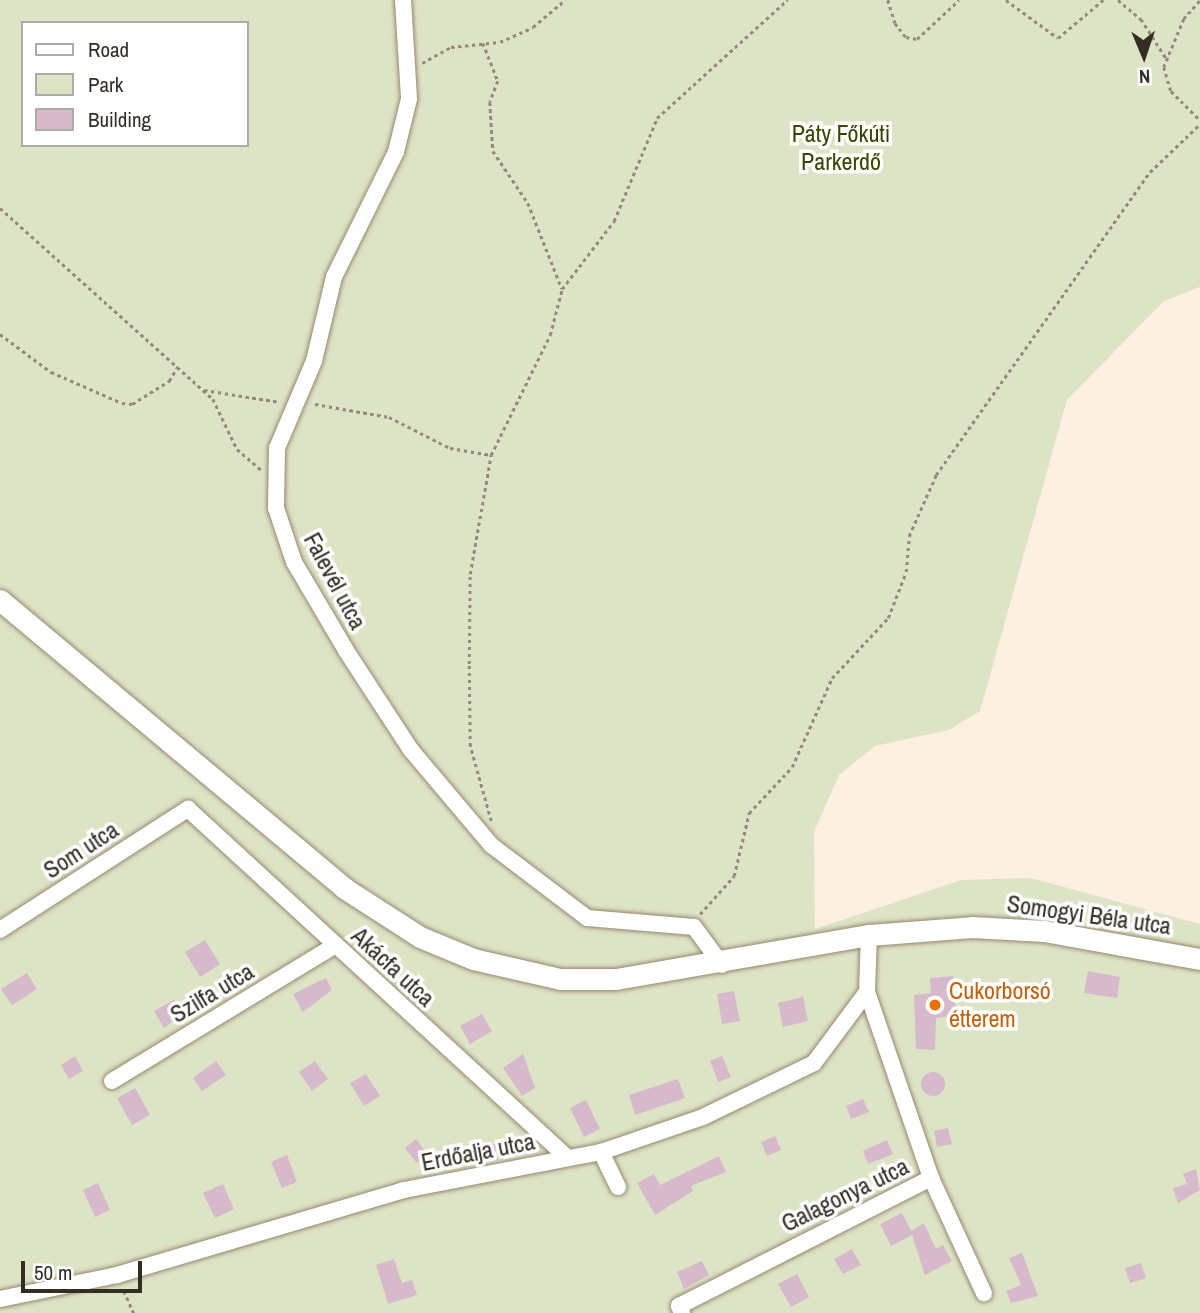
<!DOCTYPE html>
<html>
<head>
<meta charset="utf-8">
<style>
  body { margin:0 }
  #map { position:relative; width:1200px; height:1313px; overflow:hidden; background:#fdefe1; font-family:"Archivo Narrow",sans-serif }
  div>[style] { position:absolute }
  .green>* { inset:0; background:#dde4c6 }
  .building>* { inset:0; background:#d6b9cb }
  .round { border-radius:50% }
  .path>* { height:2.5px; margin-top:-1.25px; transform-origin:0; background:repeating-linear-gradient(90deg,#94897e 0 3.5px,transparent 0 7px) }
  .roads { filter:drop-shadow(0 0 2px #9a8670) drop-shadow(0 0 2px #9a8670) }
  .minor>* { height:16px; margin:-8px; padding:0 8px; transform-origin:8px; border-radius:8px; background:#fff }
  .major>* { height:21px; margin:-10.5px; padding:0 10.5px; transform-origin:10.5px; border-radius:10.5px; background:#fff }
  .dots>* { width:19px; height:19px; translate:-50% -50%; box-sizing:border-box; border:4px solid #fff; border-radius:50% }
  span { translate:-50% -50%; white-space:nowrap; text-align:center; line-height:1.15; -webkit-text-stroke:7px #fff; paint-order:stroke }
  .park-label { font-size:24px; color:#3b4500 }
  .street-label { font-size:24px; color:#352d24 }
  .food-label { font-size:24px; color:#c56008 }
  .left { translate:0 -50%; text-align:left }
  .legend { position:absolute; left:21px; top:21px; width:228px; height:126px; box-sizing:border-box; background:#fff; border:2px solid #aeaba7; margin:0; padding:9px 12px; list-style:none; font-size:21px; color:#352d24 }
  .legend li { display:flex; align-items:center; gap:14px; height:35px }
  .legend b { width:35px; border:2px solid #aeaba7 }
  .north { position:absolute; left:1109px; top:21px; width:70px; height:70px; -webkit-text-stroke:5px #fff; paint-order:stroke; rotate:178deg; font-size:19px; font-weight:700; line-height:28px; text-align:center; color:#352d24 }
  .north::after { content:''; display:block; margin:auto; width:24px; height:32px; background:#352d24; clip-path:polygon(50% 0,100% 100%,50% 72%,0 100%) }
  .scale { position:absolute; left:21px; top:1261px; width:121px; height:32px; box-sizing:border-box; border:4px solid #352d24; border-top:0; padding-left:9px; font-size:21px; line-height:24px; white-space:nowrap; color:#352d24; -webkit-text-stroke:5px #fff; paint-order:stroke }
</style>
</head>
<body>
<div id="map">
  <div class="green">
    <i style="clip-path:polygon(evenodd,0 0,1200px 0,1200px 287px,1164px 301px,1067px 400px,980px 711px,949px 730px,875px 746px,839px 775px,814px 832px,815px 929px,961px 880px,1031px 878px,1200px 924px,1200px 1313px,0 1313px,0 0,23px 23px,247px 23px,247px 145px,23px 145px,23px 23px)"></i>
  </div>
  <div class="building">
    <i style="clip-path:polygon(205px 940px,220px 964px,200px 977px,185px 952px)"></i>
    <i style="clip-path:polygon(1088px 971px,1120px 977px,1117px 998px,1084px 993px)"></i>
    <i style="clip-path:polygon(27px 973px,37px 989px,12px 1005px,1px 989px)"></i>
    <i style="clip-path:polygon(953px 976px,956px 1016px,936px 1018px,935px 1050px,916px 1049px,914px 995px,931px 993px,930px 978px)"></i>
    <i style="clip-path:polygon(326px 978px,332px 990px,303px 1012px,293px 994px)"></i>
    <i style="clip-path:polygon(734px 991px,740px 1021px,722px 1024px,717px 994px)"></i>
    <i style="clip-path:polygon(803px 997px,808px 1021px,783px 1027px,778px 1003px)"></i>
    <i style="clip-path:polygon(174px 1000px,182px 1014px,164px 1028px,154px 1011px)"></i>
    <i style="clip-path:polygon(482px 1014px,492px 1031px,470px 1044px,460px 1026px)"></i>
    <i style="clip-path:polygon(523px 1054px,535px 1088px,522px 1096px,503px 1068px)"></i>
    <i style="clip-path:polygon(75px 1056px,83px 1071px,69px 1079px,61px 1065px)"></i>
    <i style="clip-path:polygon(722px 1056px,731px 1077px,718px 1082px,710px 1061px)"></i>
    <i style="clip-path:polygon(216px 1061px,226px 1075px,202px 1091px,193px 1078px)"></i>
    <i style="clip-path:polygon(315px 1061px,328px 1079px,312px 1091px,299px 1072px)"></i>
    <i class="round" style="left:921px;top:1072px;width:24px;height:24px"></i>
    <i style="clip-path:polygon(366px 1074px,380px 1096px,364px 1106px,350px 1083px)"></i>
    <i style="clip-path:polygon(678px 1079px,685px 1098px,635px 1115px,629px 1095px)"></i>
    <i style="clip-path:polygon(135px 1088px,150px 1115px,132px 1125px,117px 1098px)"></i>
    <i style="clip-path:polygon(863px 1099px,869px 1112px,851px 1119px,846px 1106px)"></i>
    <i style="clip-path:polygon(586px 1100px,600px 1129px,584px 1137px,570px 1108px)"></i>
    <i style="clip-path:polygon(948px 1128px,952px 1144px,937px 1147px,934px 1131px)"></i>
    <i style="clip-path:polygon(775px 1136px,781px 1150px,767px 1156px,761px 1142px)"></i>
    <i style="clip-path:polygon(416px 1139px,428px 1155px,417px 1163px,405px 1148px)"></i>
    <i style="clip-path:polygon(887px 1140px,893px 1154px,868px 1164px,863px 1151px)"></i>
    <i style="clip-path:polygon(497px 1144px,498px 1160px,474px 1163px,472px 1146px)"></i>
    <i style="clip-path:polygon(287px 1155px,297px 1182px,282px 1188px,271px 1162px)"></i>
    <i style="clip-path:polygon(719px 1156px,726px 1172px,691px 1186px,693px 1191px,655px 1215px,637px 1183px,654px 1174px,660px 1185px)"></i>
    <i style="clip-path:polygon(1196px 1169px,1200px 1190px,1178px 1203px,1173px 1188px,1187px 1184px,1183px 1174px)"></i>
    <i style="clip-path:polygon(98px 1183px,110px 1210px,95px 1217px,83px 1190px)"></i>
    <i style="clip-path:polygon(223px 1184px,234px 1209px,215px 1218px,203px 1193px)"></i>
    <i style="clip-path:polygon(902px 1213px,911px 1231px,924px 1223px,936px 1249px,943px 1245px,952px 1261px,925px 1275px,912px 1235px,891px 1246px,880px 1224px)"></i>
    <i style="clip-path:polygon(852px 1249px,861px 1265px,843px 1274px,834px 1259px)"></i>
    <i style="clip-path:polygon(1022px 1253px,1038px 1296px,1011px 1303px,1006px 1291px,1021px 1285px,1009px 1258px)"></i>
    <i style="clip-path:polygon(394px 1259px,402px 1283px,412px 1280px,417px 1295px,388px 1304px,376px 1265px)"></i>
    <i style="clip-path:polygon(702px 1261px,709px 1275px,684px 1289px,677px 1272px)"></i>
    <i style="clip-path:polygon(1141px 1263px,1146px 1278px,1130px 1283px,1125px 1268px)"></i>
    <i style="clip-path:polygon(797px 1274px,809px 1297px,791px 1307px,778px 1284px)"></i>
  </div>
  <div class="path">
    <i style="left:888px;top:0;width:24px;rotate:73deg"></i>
    <i style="left:895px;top:23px;width:18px;rotate:52deg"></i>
    <i style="left:906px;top:37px;width:11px;rotate:10deg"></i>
    <i style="left:917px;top:39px;width:57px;rotate:-42.9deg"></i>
    <i style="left:1006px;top:0;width:64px;rotate:36.2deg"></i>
    <i style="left:1058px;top:38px;width:59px;rotate:-40.2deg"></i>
    <i style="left:1118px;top:0;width:30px;rotate:40deg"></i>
    <i style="left:1141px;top:19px;width:46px;rotate:57.3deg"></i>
    <i style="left:1200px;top:1px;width:24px;rotate:132deg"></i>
    <i style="left:1184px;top:19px;width:52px;rotate:112.6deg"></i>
    <i style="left:1164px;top:67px;width:25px;rotate:74deg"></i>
    <i style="left:1171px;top:91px;width:41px;rotate:45deg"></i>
    <i style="left:483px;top:43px;width:41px;rotate:68.5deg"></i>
    <i style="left:498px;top:81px;width:22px;rotate:111deg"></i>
    <i style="left:490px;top:102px;width:49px;rotate:86.5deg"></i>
    <i style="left:493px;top:151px;width:63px;rotate:56.1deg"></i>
    <i style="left:528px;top:203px;width:92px;rotate:68.4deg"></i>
    <i style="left:422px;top:63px;width:33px;rotate:-29deg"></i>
    <i style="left:451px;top:47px;width:49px;rotate:-5.8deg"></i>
    <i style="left:500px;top:42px;width:36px;rotate:-24deg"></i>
    <i style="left:533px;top:27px;width:42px;rotate:-40.2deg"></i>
    <i style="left:0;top:208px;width:286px;rotate:41.9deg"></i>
    <i style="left:213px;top:399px;width:55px;rotate:64.4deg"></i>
    <i style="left:237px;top:449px;width:32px;rotate:41deg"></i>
    <i style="left:0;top:334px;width:64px;rotate:36.7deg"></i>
    <i style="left:51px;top:372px;width:77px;rotate:23.6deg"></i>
    <i style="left:122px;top:403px;width:10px;rotate:6deg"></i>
    <i style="left:132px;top:404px;width:44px;rotate:-31.9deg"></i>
    <i style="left:169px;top:381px;width:17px;rotate:-59deg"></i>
    <i style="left:204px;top:390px;width:77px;rotate:9deg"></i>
    <i style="left:315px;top:404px;width:75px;rotate:10deg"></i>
    <i style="left:389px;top:417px;width:68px;rotate:26.9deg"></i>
    <i style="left:450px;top:448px;width:42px;rotate:9.7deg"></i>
    <i style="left:491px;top:821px;width:78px;rotate:-105.6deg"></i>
    <i style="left:470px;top:746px;width:82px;rotate:-90.7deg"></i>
    <i style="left:469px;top:664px;width:90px;rotate:-89.4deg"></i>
    <i style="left:470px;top:574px;width:121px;rotate:-80deg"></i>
    <i style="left:491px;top:455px;width:134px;rotate:-63.8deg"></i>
    <i style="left:550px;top:335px;width:48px;rotate:-75.4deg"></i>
    <i style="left:562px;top:289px;width:86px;rotate:-52.6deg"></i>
    <i style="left:614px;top:221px;width:112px;rotate:-67.3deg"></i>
    <i style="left:657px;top:118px;width:176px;rotate:-42.2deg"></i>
    <i style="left:700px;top:914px;width:51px;rotate:-48.2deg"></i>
    <i style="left:734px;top:876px;width:65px;rotate:-76.6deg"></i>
    <i style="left:749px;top:813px;width:63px;rotate:-46.9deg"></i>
    <i style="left:792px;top:767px;width:98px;rotate:-65.8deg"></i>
    <i style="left:832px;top:678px;width:82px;rotate:-47deg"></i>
    <i style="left:888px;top:618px;width:49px;rotate:-68.6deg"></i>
    <i style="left:906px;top:572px;width:36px;rotate:-85deg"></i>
    <i style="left:909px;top:536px;width:67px;rotate:-66.1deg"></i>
    <i style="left:936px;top:475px;width:371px;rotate:-54.8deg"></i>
    <i style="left:1150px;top:172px;width:69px;rotate:-43.8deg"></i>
    <i style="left:124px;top:1291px;width:24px;rotate:66deg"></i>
  </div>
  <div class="roads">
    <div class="minor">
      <i style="left:403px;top:0;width:99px;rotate:86.5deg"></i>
      <i style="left:409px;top:99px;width:55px;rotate:103.8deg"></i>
      <i style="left:396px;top:152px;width:140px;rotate:116.4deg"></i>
      <i style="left:334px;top:277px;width:86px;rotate:103.4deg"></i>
      <i style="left:314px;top:361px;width:95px;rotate:113deg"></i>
      <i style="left:277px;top:448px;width:60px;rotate:91deg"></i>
      <i style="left:276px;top:508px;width:57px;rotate:71.6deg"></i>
      <i style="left:294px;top:562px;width:104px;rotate:59.5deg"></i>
      <i style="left:347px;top:652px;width:117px;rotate:56.9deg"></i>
      <i style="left:411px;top:750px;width:124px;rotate:49.9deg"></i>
      <i style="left:491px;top:845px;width:121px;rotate:37.2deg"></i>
      <i style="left:587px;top:918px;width:107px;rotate:4.8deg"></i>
      <i style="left:694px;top:927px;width:47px;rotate:53.6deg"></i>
      <i style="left:0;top:930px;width:224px;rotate:-32.8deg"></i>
      <i style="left:188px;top:809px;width:516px;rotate:42.57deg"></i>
      <i style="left:867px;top:992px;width:197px;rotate:71deg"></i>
      <i style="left:931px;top:1178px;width:127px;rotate:65.3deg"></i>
      <i style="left:112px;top:1081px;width:262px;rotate:-31.3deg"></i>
      <i style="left:601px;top:1152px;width:39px;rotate:64deg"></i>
      <i style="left:0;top:1299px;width:119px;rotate:-11.6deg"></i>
      <i style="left:117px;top:1275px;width:299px;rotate:-16.5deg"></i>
      <i style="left:404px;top:1190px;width:201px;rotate:-10.9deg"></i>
      <i style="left:601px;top:1152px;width:108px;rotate:-18.9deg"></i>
      <i style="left:703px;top:1117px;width:123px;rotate:-25.9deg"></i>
      <i style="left:814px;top:1063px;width:89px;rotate:-53.3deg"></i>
      <i style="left:867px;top:992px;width:57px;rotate:-88deg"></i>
      <i style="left:682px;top:1313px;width:8px;rotate:-113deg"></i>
      <i style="left:679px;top:1306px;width:283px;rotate:-26.9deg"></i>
    </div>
    <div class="major">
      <i style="left:0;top:600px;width:449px;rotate:39.9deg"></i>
      <i style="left:344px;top:888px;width:90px;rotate:32.8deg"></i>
      <i style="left:420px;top:937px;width:57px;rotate:22.5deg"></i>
      <i style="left:473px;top:959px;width:89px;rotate:12.9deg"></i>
      <i style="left:560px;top:979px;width:56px"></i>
      <i style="left:616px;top:979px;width:257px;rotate:-9.9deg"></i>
      <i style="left:869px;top:935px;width:103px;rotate:-4.4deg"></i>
      <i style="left:972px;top:927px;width:72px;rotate:3.2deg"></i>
      <i style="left:1044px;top:931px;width:158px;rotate:10.2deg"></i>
    </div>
  </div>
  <div class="dots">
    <i style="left:935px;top:1005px;background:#e8710a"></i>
  </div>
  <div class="park-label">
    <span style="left:841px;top:148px">Páty Főkúti<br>Parkerdő</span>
  </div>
  <div class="street-label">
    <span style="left:335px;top:581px;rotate:62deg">Falevél utca</span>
    <span style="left:81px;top:850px;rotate:-33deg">Som utca</span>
    <span style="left:1089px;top:915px;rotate:8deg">Somogyi Béla utca</span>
    <span style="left:393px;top:967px;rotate:43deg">Akácfa utca</span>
    <span style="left:212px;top:993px;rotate:-31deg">Szilfa utca</span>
    <span style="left:478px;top:1152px;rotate:-11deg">Erdőalja utca</span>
    <span style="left:845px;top:1195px;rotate:-26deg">Galagonya utca</span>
  </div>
  <div class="food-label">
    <span class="left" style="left:949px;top:1005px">Cukorborsó<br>étterem</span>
  </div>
  <ul class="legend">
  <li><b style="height:9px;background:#fff"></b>Road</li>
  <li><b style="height:19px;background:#dde4c6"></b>Park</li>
  <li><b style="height:19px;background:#d6b9cb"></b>Building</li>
  </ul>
  <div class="north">N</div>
  <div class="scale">50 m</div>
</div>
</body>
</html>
